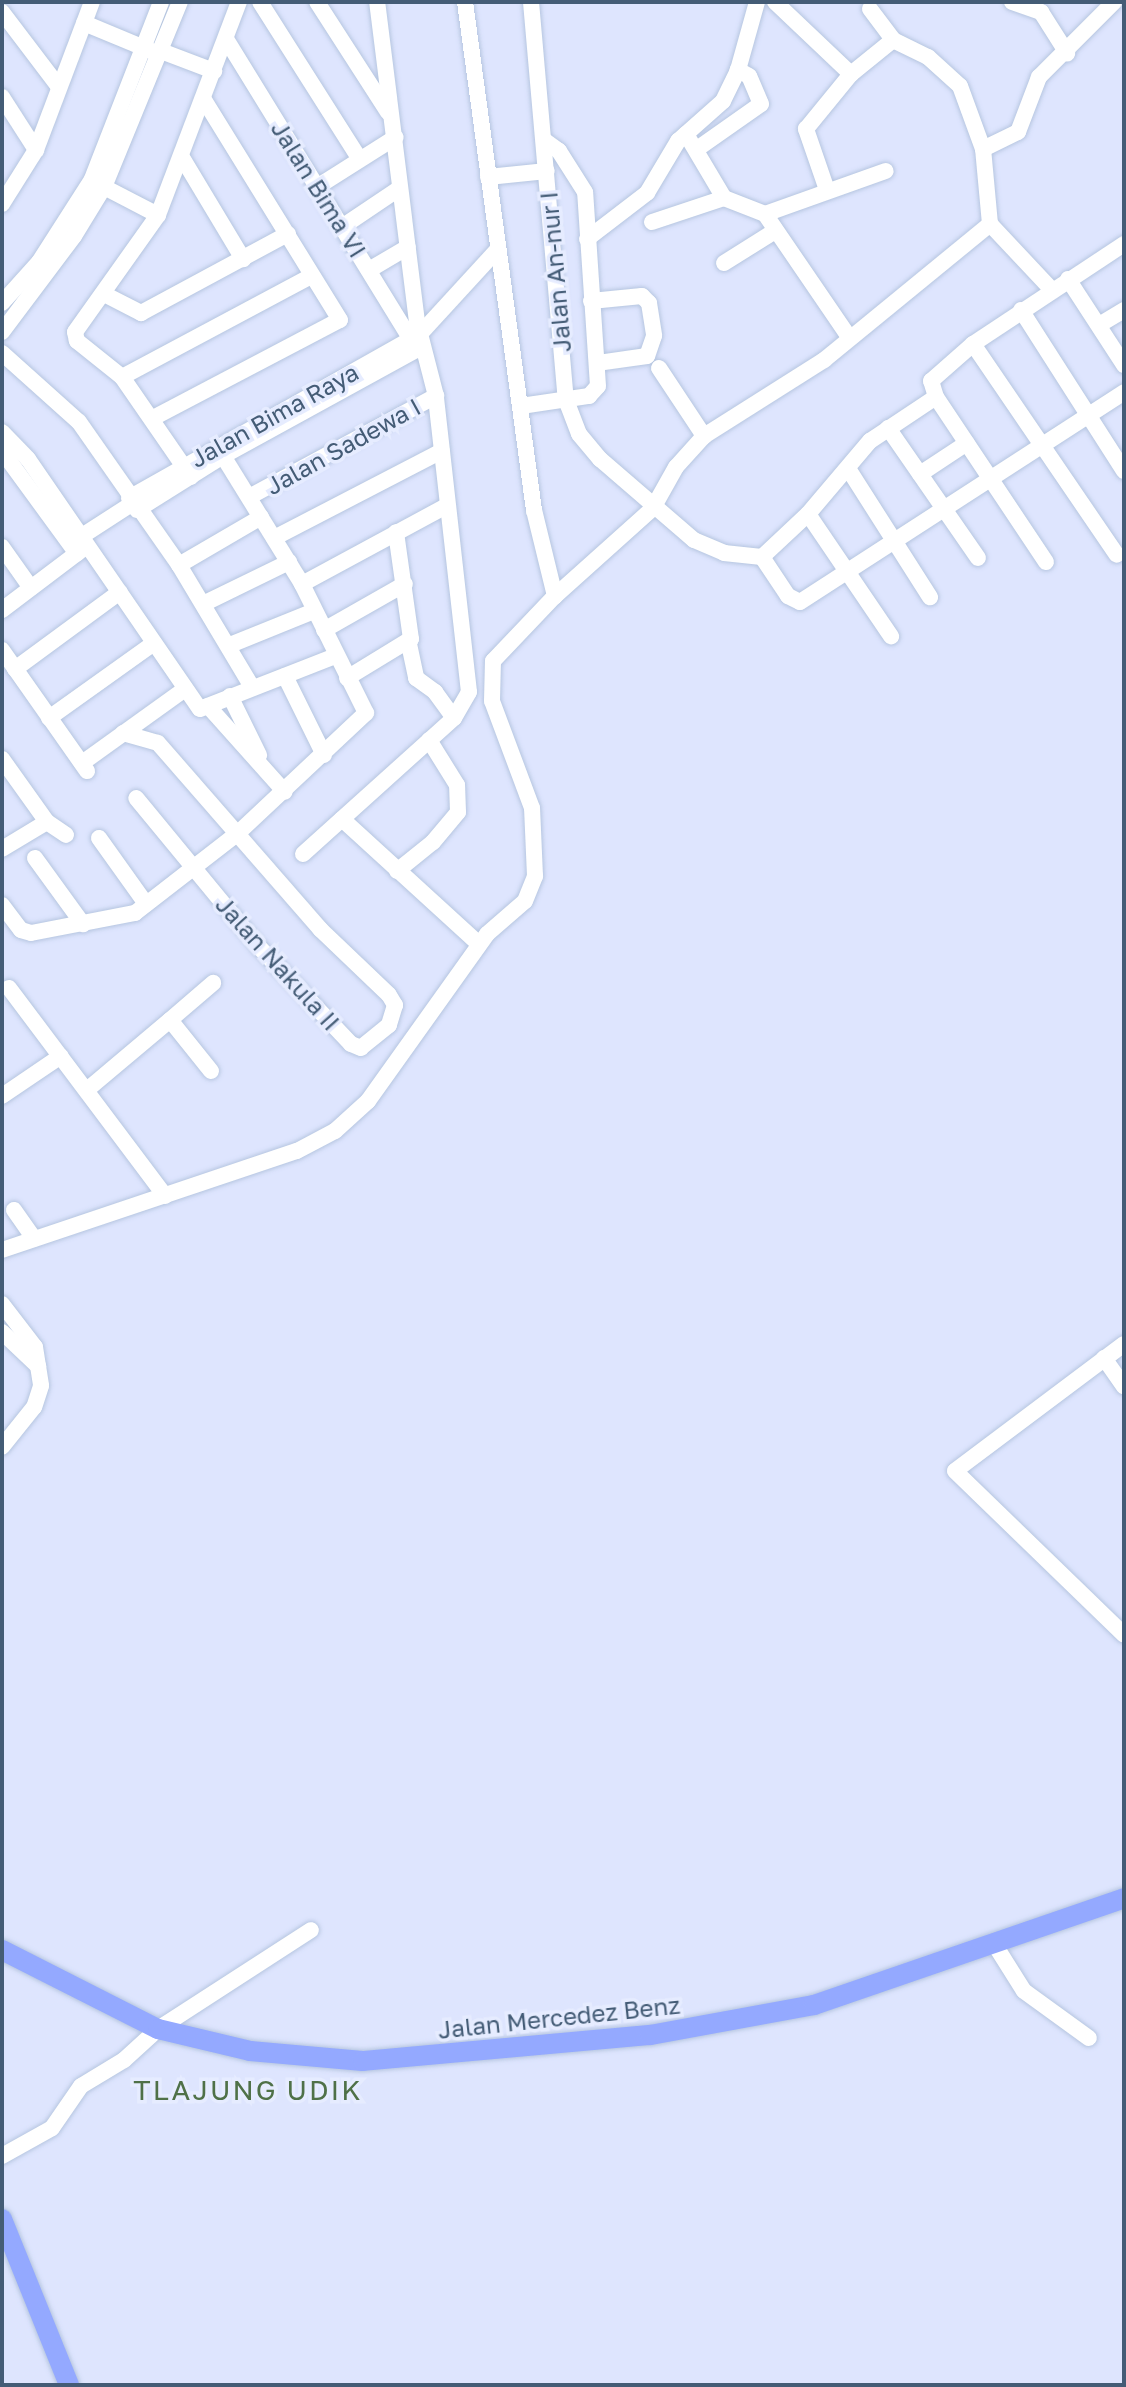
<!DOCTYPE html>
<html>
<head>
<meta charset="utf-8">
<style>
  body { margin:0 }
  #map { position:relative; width:1126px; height:2387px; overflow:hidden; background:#dee5fe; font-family:"Golos Text",sans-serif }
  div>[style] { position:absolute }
  .roads { filter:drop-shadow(0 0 2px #b6c6e0) drop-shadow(0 0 2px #b6c6e0) }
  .minor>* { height:16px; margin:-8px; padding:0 8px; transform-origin:8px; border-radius:8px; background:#fff }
  .major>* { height:20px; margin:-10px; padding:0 10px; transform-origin:10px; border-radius:10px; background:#94a9ff }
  span { translate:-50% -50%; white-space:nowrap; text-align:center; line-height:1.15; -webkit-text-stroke:7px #e6ecff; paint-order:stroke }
  .street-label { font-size:24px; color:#445c76 }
  .quarter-label { font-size:28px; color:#4f7148; letter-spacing:2px }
  .frame { position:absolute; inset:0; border:4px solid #445c76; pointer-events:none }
</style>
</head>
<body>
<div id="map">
  <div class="roads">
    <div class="minor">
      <i style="left:260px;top:2px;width:185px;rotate:57.6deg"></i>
      <i style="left:317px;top:2px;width:131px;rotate:57.2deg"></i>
      <i style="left:465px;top:2px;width:513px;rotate:82.27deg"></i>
      <i style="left:534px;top:510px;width:89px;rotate:76.3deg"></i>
      <i style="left:531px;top:2px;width:400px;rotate:85deg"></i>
      <i style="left:566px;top:400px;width:36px;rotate:69deg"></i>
      <i style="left:579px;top:434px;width:33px;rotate:50deg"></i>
      <i style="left:600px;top:459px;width:124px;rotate:40.8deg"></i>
      <i style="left:694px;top:540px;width:33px;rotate:23deg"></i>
      <i style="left:724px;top:553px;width:38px;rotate:6deg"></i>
      <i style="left:762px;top:557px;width:47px;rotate:56.3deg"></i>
      <i style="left:788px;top:596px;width:13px;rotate:27deg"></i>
      <i style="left:800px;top:602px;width:386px;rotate:-32.9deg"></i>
      <i style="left:775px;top:2px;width:105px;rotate:43.5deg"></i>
      <i style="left:851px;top:74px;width:54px;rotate:-39deg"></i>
      <i style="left:1012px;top:2px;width:31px;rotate:19deg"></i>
      <i style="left:1041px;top:12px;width:49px;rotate:57.6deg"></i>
      <i style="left:870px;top:9px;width:39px;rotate:53deg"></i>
      <i style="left:893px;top:40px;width:39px;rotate:26deg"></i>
      <i style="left:928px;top:57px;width:43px;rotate:42.2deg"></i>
      <i style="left:960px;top:86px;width:67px;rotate:69.9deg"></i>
      <i style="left:2px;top:12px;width:94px;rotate:52.8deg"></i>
      <i style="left:84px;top:23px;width:76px;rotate:22.5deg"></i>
      <i style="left:226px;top:39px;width:353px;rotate:58.4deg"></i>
      <i style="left:161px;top:51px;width:57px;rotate:20.7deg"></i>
      <i style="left:2px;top:97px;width:63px;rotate:57.3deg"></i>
      <i style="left:686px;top:134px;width:74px;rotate:59.3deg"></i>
      <i style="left:724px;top:198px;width:44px;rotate:21.3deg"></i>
      <i style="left:765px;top:214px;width:149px;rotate:55.7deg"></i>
      <i style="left:697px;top:149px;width:78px;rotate:-35.1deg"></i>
      <i style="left:761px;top:104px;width:30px;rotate:-113deg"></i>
      <i style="left:749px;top:76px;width:13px;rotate:-151deg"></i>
      <i style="left:183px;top:159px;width:117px;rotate:59deg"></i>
      <i style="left:488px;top:177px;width:59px;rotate:-5.8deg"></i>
      <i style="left:104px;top:187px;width:61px;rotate:27.4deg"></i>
      <i style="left:317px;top:187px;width:93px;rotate:-32.3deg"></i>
      <i style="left:827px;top:190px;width:65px;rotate:-109deg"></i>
      <i style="left:806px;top:129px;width:71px;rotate:-50.7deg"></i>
      <i style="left:2px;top:204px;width:64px;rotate:-57.8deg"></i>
      <i style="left:36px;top:150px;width:158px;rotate:-69.3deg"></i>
      <i style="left:765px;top:214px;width:128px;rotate:-19.6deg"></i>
      <i style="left:652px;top:222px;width:76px;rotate:-18.4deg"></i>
      <i style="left:990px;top:224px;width:89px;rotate:46.8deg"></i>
      <i style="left:342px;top:227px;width:70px;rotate:-33.9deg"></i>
      <i style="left:587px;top:239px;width:76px;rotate:-37.5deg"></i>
      <i style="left:647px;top:193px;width:61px;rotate:-59.2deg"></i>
      <i style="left:678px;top:141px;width:60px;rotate:-41.6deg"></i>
      <i style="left:723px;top:101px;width:34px;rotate:-64deg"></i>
      <i style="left:738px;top:70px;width:71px;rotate:-74.4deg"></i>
      <i style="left:724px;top:263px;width:60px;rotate:-32.1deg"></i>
      <i style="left:369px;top:270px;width:45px;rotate:-30.5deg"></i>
      <i style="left:1068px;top:279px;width:103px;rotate:56.9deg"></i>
      <i style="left:104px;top:294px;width:42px;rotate:27.2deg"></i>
      <i style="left:141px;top:313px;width:167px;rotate:-28.3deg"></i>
      <i style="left:591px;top:301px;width:51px;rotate:-5.6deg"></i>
      <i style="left:642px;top:296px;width:10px;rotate:45deg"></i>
      <i style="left:649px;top:303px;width:33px;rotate:81deg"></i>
      <i style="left:654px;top:336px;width:21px;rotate:109deg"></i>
      <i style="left:647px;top:356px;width:49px;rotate:171.9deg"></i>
      <i style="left:2px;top:303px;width:55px;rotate:-47.9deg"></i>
      <i style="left:39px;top:262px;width:98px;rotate:-57.4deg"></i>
      <i style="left:92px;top:179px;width:190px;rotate:-68.7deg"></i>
      <i style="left:1021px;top:310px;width:191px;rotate:57.4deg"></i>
      <i style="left:1099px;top:325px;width:29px;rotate:-31deg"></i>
      <i style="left:2px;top:332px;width:120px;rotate:-53.1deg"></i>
      <i style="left:74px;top:236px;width:57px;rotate:-58.5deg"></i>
      <i style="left:104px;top:187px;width:200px;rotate:-67.7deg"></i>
      <i style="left:973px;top:344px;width:255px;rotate:55.7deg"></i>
      <i style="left:2px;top:353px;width:103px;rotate:41.9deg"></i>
      <i style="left:79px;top:422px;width:174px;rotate:55deg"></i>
      <i style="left:179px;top:565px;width:142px;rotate:59.1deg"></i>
      <i style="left:659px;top:368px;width:82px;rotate:56.5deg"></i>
      <i style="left:122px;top:377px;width:214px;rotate:-28.1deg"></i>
      <i style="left:521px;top:406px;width:69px;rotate:-8.4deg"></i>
      <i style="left:589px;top:396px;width:13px;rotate:-48deg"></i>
      <i style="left:598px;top:386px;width:194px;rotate:-93.8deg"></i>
      <i style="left:585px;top:192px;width:49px;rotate:-122.4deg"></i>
      <i style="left:559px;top:151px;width:17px;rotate:-144deg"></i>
      <i style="left:153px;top:418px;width:211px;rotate:-27.7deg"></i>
      <i style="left:340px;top:320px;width:259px;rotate:-121.7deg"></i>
      <i style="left:888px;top:428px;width:158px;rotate:55.3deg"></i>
      <i style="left:2px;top:432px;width:37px;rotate:46deg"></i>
      <i style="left:28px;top:459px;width:303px;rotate:55.5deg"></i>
      <i style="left:200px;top:709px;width:145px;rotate:-21.4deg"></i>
      <i style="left:2px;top:451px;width:127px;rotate:53.9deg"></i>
      <i style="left:849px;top:470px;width:151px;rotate:57.5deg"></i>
      <i style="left:920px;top:474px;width:56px;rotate:-33.4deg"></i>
      <i style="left:191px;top:477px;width:121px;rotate:-124.6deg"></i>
      <i style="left:122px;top:377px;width:58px;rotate:-141.3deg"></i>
      <i style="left:77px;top:341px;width:9px;rotate:-103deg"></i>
      <i style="left:75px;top:332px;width:143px;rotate:-54.6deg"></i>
      <i style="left:158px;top:215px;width:228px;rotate:-69.2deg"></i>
      <i style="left:249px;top:497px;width:213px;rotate:-28.4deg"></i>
      <i style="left:129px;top:498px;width:334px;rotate:-29.4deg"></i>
      <i style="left:420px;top:334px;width:113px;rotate:-47.5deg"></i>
      <i style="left:137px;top:510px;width:102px;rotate:-32.1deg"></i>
      <i style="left:223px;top:456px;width:226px;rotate:-28.8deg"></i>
      <i style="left:808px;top:514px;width:148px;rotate:55.8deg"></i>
      <i style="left:82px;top:536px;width:61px;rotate:-32.9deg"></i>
      <i style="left:274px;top:538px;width:189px;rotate:-27.4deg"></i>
      <i style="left:2px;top:547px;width:50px;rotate:54.7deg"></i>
      <i style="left:762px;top:557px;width:63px;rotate:-43.1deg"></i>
      <i style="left:808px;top:514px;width:96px;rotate:-49.7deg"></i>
      <i style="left:870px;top:441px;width:79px;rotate:-33.7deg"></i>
      <i style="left:1046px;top:562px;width:198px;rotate:-123.7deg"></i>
      <i style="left:936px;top:397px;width:17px;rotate:-107deg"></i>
      <i style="left:931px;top:381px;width:56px;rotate:-41.4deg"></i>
      <i style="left:973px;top:344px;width:181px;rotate:-33.5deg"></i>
      <i style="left:179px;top:565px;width:95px;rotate:-30.3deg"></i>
      <i style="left:302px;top:584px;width:164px;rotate:-28.4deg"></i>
      <i style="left:203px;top:604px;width:96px;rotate:-26deg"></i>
      <i style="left:2px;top:610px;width:103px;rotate:-37.1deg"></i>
      <i style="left:324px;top:630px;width:93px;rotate:-29.6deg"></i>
      <i style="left:409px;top:644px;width:35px;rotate:78deg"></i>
      <i style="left:416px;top:678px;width:24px;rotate:36deg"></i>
      <i style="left:435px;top:692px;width:32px;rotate:54deg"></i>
      <i style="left:230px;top:645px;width:91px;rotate:-22deg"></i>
      <i style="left:2px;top:650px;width:148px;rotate:54.9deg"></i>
      <i style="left:15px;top:669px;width:130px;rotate:-36.3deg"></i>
      <i style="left:285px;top:676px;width:88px;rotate:63.7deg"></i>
      <i style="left:347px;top:678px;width:75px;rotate:-31.4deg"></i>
      <i style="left:411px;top:639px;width:108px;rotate:-98deg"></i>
      <i style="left:230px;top:696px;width:66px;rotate:63.8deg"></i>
      <i style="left:208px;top:706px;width:115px;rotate:48.2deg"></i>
      <i style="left:49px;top:718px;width:129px;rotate:-35.5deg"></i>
      <i style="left:123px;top:733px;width:36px;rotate:16deg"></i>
      <i style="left:158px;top:743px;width:247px;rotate:48.9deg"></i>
      <i style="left:320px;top:929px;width:95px;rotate:43.7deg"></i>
      <i style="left:389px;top:995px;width:12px;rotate:59deg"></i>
      <i style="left:395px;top:1005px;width:21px;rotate:107deg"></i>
      <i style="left:389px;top:1025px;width:36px;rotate:141deg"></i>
      <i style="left:361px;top:1048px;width:11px;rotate:-158deg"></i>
      <i style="left:351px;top:1044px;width:134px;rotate:-133.5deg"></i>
      <i style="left:259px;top:947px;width:193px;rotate:-129.5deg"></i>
      <i style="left:2px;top:759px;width:77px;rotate:54.5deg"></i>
      <i style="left:47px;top:822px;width:23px;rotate:34deg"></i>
      <i style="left:82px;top:763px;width:127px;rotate:-35.7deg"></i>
      <i style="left:342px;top:819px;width:185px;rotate:42.4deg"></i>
      <i style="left:99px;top:838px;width:81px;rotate:54.5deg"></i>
      <i style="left:2px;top:849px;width:52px;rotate:-31deg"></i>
      <i style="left:303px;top:854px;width:203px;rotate:-42deg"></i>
      <i style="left:454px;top:718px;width:30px;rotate:-60deg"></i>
      <i style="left:469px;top:692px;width:298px;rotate:-96.4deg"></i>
      <i style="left:436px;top:396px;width:76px;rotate:-104.4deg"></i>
      <i style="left:417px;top:322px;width:322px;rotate:-97.1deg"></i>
      <i style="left:35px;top:858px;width:82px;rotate:54deg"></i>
      <i style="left:397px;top:871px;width:46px;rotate:-38.9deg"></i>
      <i style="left:433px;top:842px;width:39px;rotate:-50deg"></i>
      <i style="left:458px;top:812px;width:27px;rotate:-92deg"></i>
      <i style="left:457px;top:785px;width:53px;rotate:-121.9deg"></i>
      <i style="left:2px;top:905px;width:31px;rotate:53deg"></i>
      <i style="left:21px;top:930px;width:10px;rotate:17deg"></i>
      <i style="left:31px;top:933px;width:106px;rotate:-10.9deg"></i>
      <i style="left:135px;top:913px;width:129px;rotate:-37.8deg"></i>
      <i style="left:237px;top:834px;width:177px;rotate:-43.2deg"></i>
      <i style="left:366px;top:713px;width:144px;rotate:-116.4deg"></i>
      <i style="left:302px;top:584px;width:150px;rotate:-121.7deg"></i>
      <i style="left:9px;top:988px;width:260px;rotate:53.1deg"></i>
      <i style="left:211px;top:1071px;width:65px;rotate:-128.8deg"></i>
      <i style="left:170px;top:1020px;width:57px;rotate:-40.7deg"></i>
      <i style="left:88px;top:1089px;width:107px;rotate:-40.1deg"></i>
      <i style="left:2px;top:1096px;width:71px;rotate:-34.1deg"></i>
      <i style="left:14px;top:1210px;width:35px;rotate:55deg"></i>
      <i style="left:2px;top:1250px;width:311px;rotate:-18.6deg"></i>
      <i style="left:297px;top:1151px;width:43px;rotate:-27.8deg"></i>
      <i style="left:335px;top:1131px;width:45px;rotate:-42.3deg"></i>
      <i style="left:368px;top:1101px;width:205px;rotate:-54.5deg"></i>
      <i style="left:487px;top:934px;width:50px;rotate:-41deg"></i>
      <i style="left:525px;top:901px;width:27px;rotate:-68deg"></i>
      <i style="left:535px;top:876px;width:68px;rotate:-92.5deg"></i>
      <i style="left:532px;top:808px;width:114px;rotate:-110.5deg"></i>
      <i style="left:492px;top:701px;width:40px;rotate:-88.6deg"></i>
      <i style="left:493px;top:661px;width:90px;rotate:-46.4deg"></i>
      <i style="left:555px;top:596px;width:132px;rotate:-41.9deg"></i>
      <i style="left:653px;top:508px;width:47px;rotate:-60.7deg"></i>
      <i style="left:676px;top:467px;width:42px;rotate:-47.9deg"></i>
      <i style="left:704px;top:436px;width:142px;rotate:-32.3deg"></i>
      <i style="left:824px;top:360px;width:215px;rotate:-39.3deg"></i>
      <i style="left:990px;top:224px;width:75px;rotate:-95.3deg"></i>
      <i style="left:983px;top:149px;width:39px;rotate:-26deg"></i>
      <i style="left:1018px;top:132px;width:59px;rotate:-69.1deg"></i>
      <i style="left:1039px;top:77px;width:106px;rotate:-45deg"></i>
      <i style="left:2px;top:1304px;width:54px;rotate:52.5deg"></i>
      <i style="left:35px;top:1347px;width:39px;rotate:81deg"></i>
      <i style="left:41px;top:1386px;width:22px;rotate:108deg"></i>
      <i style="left:34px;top:1407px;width:51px;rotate:128.7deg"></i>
      <i style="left:2px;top:1332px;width:50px;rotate:43.4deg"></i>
      <i style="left:1124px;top:1344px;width:211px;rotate:143.1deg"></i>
      <i style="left:955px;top:1471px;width:235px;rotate:44.1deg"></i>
      <i style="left:1104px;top:1358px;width:35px;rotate:55deg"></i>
      <i style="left:995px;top:1945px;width:54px;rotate:57.8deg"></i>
      <i style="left:1024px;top:1991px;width:80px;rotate:35.9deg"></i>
      <i style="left:2px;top:2156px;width:57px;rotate:-29.2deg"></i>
      <i style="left:52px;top:2128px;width:51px;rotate:-55.4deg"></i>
      <i style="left:81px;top:2086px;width:50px;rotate:-31.2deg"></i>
      <i style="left:124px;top:2060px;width:46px;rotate:-42.4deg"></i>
      <i style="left:158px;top:2029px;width:182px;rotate:-32.9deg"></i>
    </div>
    <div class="major">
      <i style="left:2px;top:1950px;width:175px;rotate:26.9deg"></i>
      <i style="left:158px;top:2029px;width:95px;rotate:13.4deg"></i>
      <i style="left:250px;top:2051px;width:113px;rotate:5.1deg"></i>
      <i style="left:363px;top:2061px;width:288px;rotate:-5.2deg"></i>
      <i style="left:650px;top:2035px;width:167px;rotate:-10.4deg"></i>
      <i style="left:814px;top:2005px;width:328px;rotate:-19deg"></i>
      <i style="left:2px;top:2219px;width:179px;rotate:68deg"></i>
    </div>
  </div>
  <div class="street-label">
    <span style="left:319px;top:189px;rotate:58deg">Jalan Bima VI</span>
    <span style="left:555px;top:272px;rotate:-95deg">Jalan An-nur I</span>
    <span style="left:274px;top:415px;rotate:-29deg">Jalan Bima Raya</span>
    <span style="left:343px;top:446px;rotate:-29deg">Jalan Sadewa I</span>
    <span style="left:278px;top:963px;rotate:48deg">Jalan Nakula II</span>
    <span style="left:559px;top:2017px;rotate:-6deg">Jalan Mercedez Benz</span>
  </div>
  <div class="quarter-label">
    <span style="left:248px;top:2090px">TLAJUNG UDIK</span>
  </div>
  <div class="frame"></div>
</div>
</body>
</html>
